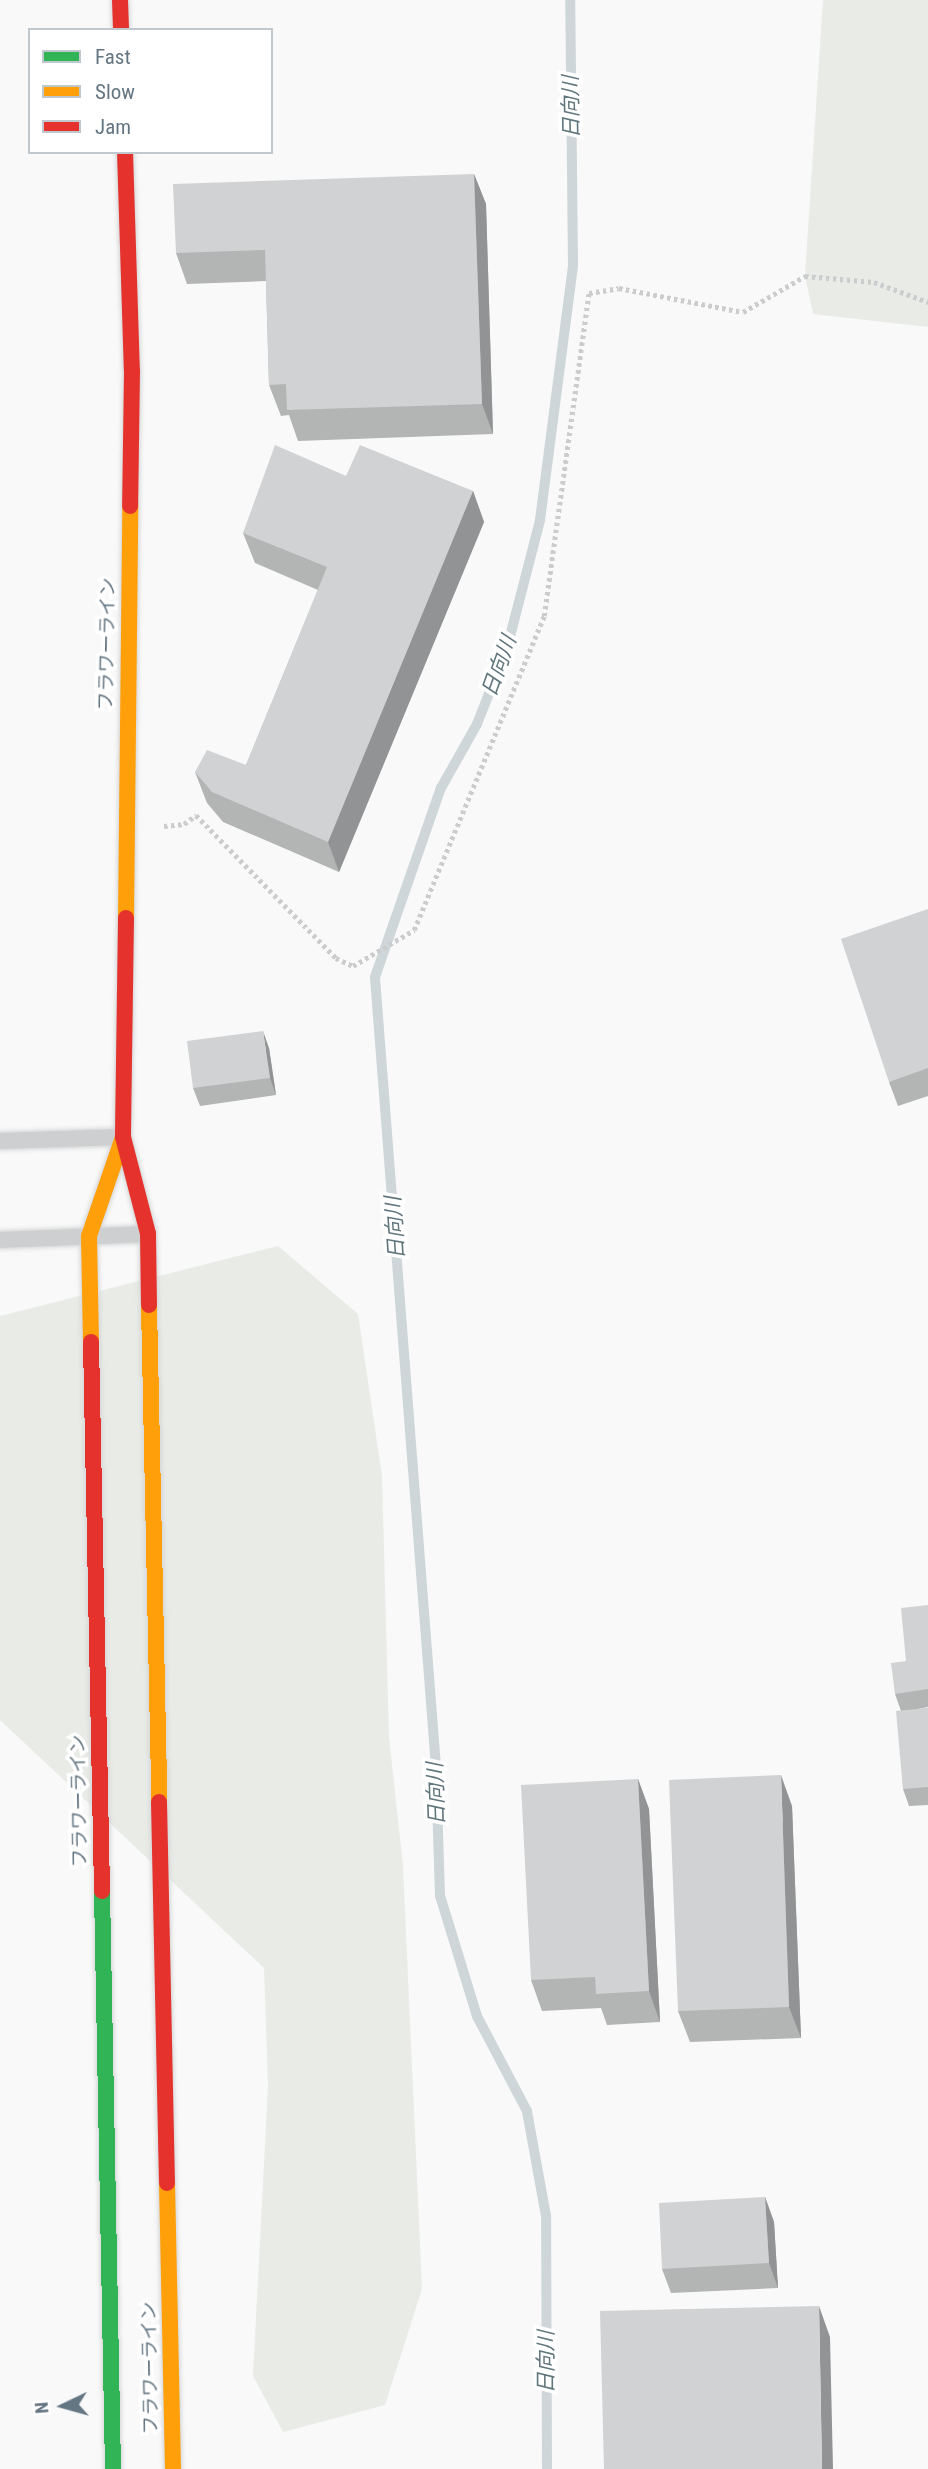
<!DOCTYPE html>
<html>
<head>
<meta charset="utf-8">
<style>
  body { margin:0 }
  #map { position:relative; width:928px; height:2469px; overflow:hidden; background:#f9f9f9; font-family:"Roboto Condensed","Noto Sans JP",sans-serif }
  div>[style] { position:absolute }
  .green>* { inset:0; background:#e8ebe6 }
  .stream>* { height:10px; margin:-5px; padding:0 5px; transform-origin:5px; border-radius:5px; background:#ced6d9 }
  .path>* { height:4.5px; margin-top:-2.25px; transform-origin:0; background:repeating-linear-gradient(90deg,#cbcccd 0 3.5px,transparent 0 7px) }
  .roads { filter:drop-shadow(0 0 2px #d5d6d7) drop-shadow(0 0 2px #d5d6d7) }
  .lane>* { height:16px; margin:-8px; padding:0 8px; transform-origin:8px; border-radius:8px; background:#cecfd0 }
  .fast>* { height:16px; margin:-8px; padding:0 8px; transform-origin:8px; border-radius:8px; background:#30b455 }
  .slow>* { height:16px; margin:-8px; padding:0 8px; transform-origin:8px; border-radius:8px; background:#ff9f0a }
  .jam>* { height:16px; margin:-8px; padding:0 8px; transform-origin:8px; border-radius:8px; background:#e5322d }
  .wall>* { inset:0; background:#b3b5b5 }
  .shaded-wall>* { inset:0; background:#929394 }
  .building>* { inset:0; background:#d0d2d3 }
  span { translate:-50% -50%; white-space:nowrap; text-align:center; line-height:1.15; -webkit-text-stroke:7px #fff; paint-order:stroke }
  .street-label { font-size:19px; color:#657683 }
  .water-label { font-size:21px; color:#60757c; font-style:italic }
  .legend { position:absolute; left:28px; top:28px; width:245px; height:126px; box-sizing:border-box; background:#fff; border:2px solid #c1c8cd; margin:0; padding:9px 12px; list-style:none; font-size:21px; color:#657683 }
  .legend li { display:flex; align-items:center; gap:14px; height:35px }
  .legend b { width:35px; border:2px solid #c1c8cd }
  .north { position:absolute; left:28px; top:2371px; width:70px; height:70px; -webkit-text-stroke:5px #fff; paint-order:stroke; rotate:265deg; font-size:19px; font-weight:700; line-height:28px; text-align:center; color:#657683 }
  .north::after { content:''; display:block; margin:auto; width:24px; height:32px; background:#657683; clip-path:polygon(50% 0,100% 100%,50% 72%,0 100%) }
</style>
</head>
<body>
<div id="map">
  <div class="green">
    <i style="clip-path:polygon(823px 0,928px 0,928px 327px,813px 314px,805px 276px)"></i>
    <i style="clip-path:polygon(278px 1246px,358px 1314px,382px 1476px,389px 1737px,403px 1866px,422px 2289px,385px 2405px,283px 2432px,253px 2376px,268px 2086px,264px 1968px,0 1720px,0 1316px)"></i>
  </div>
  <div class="stream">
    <i style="left:547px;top:2469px;width:253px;rotate:-90.2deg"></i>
    <i style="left:546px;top:2216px;width:107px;rotate:-100.3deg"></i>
    <i style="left:527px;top:2111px;width:107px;rotate:-117.8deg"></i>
    <i style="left:477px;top:2016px;width:126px;rotate:-107.1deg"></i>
    <i style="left:440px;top:1896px;width:129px;rotate:-91.8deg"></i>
    <i style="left:436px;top:1767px;width:792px;rotate:-94.42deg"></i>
    <i style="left:375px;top:977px;width:200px;rotate:-70.8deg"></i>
    <i style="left:441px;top:788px;width:73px;rotate:-60.6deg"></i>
    <i style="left:477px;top:724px;width:82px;rotate:-68.5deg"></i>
    <i style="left:507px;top:648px;width:132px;rotate:-75.5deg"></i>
    <i style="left:540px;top:520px;width:257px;rotate:-82.6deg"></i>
    <i style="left:573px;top:265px;width:265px;rotate:-90.6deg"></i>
  </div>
  <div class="path">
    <i style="left:164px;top:826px;width:20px;rotate:-6deg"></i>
    <i style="left:184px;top:824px;width:15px;rotate:-37deg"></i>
    <i style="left:196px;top:815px;width:200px;rotate:45.6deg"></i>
    <i style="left:336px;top:958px;width:19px;rotate:25deg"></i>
    <i style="left:353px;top:966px;width:71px;rotate:-30.5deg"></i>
    <i style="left:414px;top:930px;width:340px;rotate:-67.5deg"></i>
    <i style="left:544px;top:616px;width:326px;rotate:-82.1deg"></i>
    <i style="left:589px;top:293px;width:30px;rotate:-9deg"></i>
    <i style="left:619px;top:288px;width:126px;rotate:11deg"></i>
    <i style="left:743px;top:312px;width:72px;rotate:-30.1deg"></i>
    <i style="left:805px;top:276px;width:69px;rotate:5deg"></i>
    <i style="left:874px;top:282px;width:58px;rotate:20.3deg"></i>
  </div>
  <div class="roads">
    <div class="lane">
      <i style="left:0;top:1141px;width:123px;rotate:-1.9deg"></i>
      <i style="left:0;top:1240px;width:148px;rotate:-2.3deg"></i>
    </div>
    <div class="fast">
      <i style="left:102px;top:1891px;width:578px;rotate:88.91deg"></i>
    </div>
    <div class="slow">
      <i style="left:126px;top:918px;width:412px;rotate:-89.4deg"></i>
      <i style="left:149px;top:1305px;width:497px;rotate:88.8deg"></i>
      <i style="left:91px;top:1342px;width:106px;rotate:-91.1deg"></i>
      <i style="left:89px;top:1236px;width:105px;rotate:-71deg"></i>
      <i style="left:167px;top:2183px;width:286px;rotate:88.8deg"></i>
    </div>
    <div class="jam">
      <i style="left:120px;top:0;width:30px;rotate:88deg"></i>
      <i style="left:125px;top:152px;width:219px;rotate:88.2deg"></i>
      <i style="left:132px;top:371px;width:135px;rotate:90.8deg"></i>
      <i style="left:126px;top:918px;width:219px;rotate:90.8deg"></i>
      <i style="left:123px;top:1137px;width:100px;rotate:75.5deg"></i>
      <i style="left:148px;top:1234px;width:71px;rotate:89.2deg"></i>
      <i style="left:91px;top:1342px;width:549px;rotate:88.85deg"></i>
      <i style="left:159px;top:1802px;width:381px;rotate:88.8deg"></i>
    </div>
  </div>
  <div class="wall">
    <i style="clip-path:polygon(474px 174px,486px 204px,493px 434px,298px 441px,289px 415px,281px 416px,269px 385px,266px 281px,187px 284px,176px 253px)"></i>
    <i style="clip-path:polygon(346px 476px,473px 491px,484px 522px,339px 872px,223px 822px,207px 803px,195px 772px,246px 765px,318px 590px,255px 563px,243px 533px)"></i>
    <i style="clip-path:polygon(928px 909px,928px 1096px,898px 1106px,889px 1082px)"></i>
    <i style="clip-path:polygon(269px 1048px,276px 1095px,200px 1106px,193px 1088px)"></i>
    <i style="clip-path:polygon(928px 1605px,928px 1707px,913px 1710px,928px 1708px,928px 1805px,909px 1806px,903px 1789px,901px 1711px,895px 1694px)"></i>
    <i style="clip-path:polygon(638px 1779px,649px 1809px,660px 2022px,607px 2025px,601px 2008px,542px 2011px,531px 1980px)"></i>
    <i style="clip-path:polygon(792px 1806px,801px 2038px,690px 2042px,678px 2011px)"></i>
    <i style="clip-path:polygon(765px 2197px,774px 2222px,778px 2288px,671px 2293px,662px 2269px)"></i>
  </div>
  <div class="shaded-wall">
    <i style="clip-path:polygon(474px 174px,486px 204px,493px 434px,482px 404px)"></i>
    <i style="clip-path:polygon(473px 491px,484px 522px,339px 872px,328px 842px)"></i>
    <i style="clip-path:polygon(263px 1031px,269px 1048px,276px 1095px,270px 1078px)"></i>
    <i style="clip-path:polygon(781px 1775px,792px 1806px,801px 2038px,789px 2007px)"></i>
    <i style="clip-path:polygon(638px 1779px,649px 1809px,660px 2022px,649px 1991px)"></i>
    <i style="clip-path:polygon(765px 2197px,774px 2222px,778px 2288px,769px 2263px)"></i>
    <i style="clip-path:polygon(819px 2306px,830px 2337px,833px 2469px,822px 2469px)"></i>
  </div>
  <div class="building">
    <i style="clip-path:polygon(474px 174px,482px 404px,287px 410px,286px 384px,269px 385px,265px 250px,176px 253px,173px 184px)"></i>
    <i style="clip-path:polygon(275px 445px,346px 476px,360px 445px,473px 491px,328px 842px,212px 792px,195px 772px,207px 750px,246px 765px,327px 567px,243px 533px)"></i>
    <i style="clip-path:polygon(928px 909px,928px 1068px,889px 1082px,841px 939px)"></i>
    <i style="clip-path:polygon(263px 1031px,270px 1078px,193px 1088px,187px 1041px)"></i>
    <i style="clip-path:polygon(928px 1605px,928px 1689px,895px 1694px,891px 1663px,906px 1661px,901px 1608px)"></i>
    <i style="clip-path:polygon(928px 1708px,928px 1787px,903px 1789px,896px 1711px)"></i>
    <i style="clip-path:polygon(781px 1775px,789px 2007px,678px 2011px,669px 1780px)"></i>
    <i style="clip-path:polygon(638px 1779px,649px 1991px,596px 1994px,595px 1977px,531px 1980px,521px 1785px)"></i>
    <i style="clip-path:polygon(765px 2197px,769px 2263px,662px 2269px,659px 2203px)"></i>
    <i style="clip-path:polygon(819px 2306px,822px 2469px,604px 2469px,600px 2311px)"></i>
  </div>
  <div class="street-label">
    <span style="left:107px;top:644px;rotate:-89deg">フラワーライン</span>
    <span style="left:79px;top:1801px;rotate:-91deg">フラワーライン</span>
    <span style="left:150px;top:2368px;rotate:-91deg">フラワーライン</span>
  </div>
  <div class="water-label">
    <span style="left:571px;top:107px;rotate:-91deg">日向川</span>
    <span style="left:499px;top:666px;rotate:-70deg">日向川</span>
    <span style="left:395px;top:1228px;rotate:-94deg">日向川</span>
    <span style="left:436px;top:1794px;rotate:-92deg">日向川</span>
    <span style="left:546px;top:2362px;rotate:-90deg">日向川</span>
  </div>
  <ul class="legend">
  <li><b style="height:9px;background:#30b455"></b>Fast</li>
  <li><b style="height:9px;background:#ff9f0a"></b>Slow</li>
  <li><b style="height:9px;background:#e5322d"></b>Jam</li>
  </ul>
  <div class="north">N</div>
</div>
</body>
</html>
